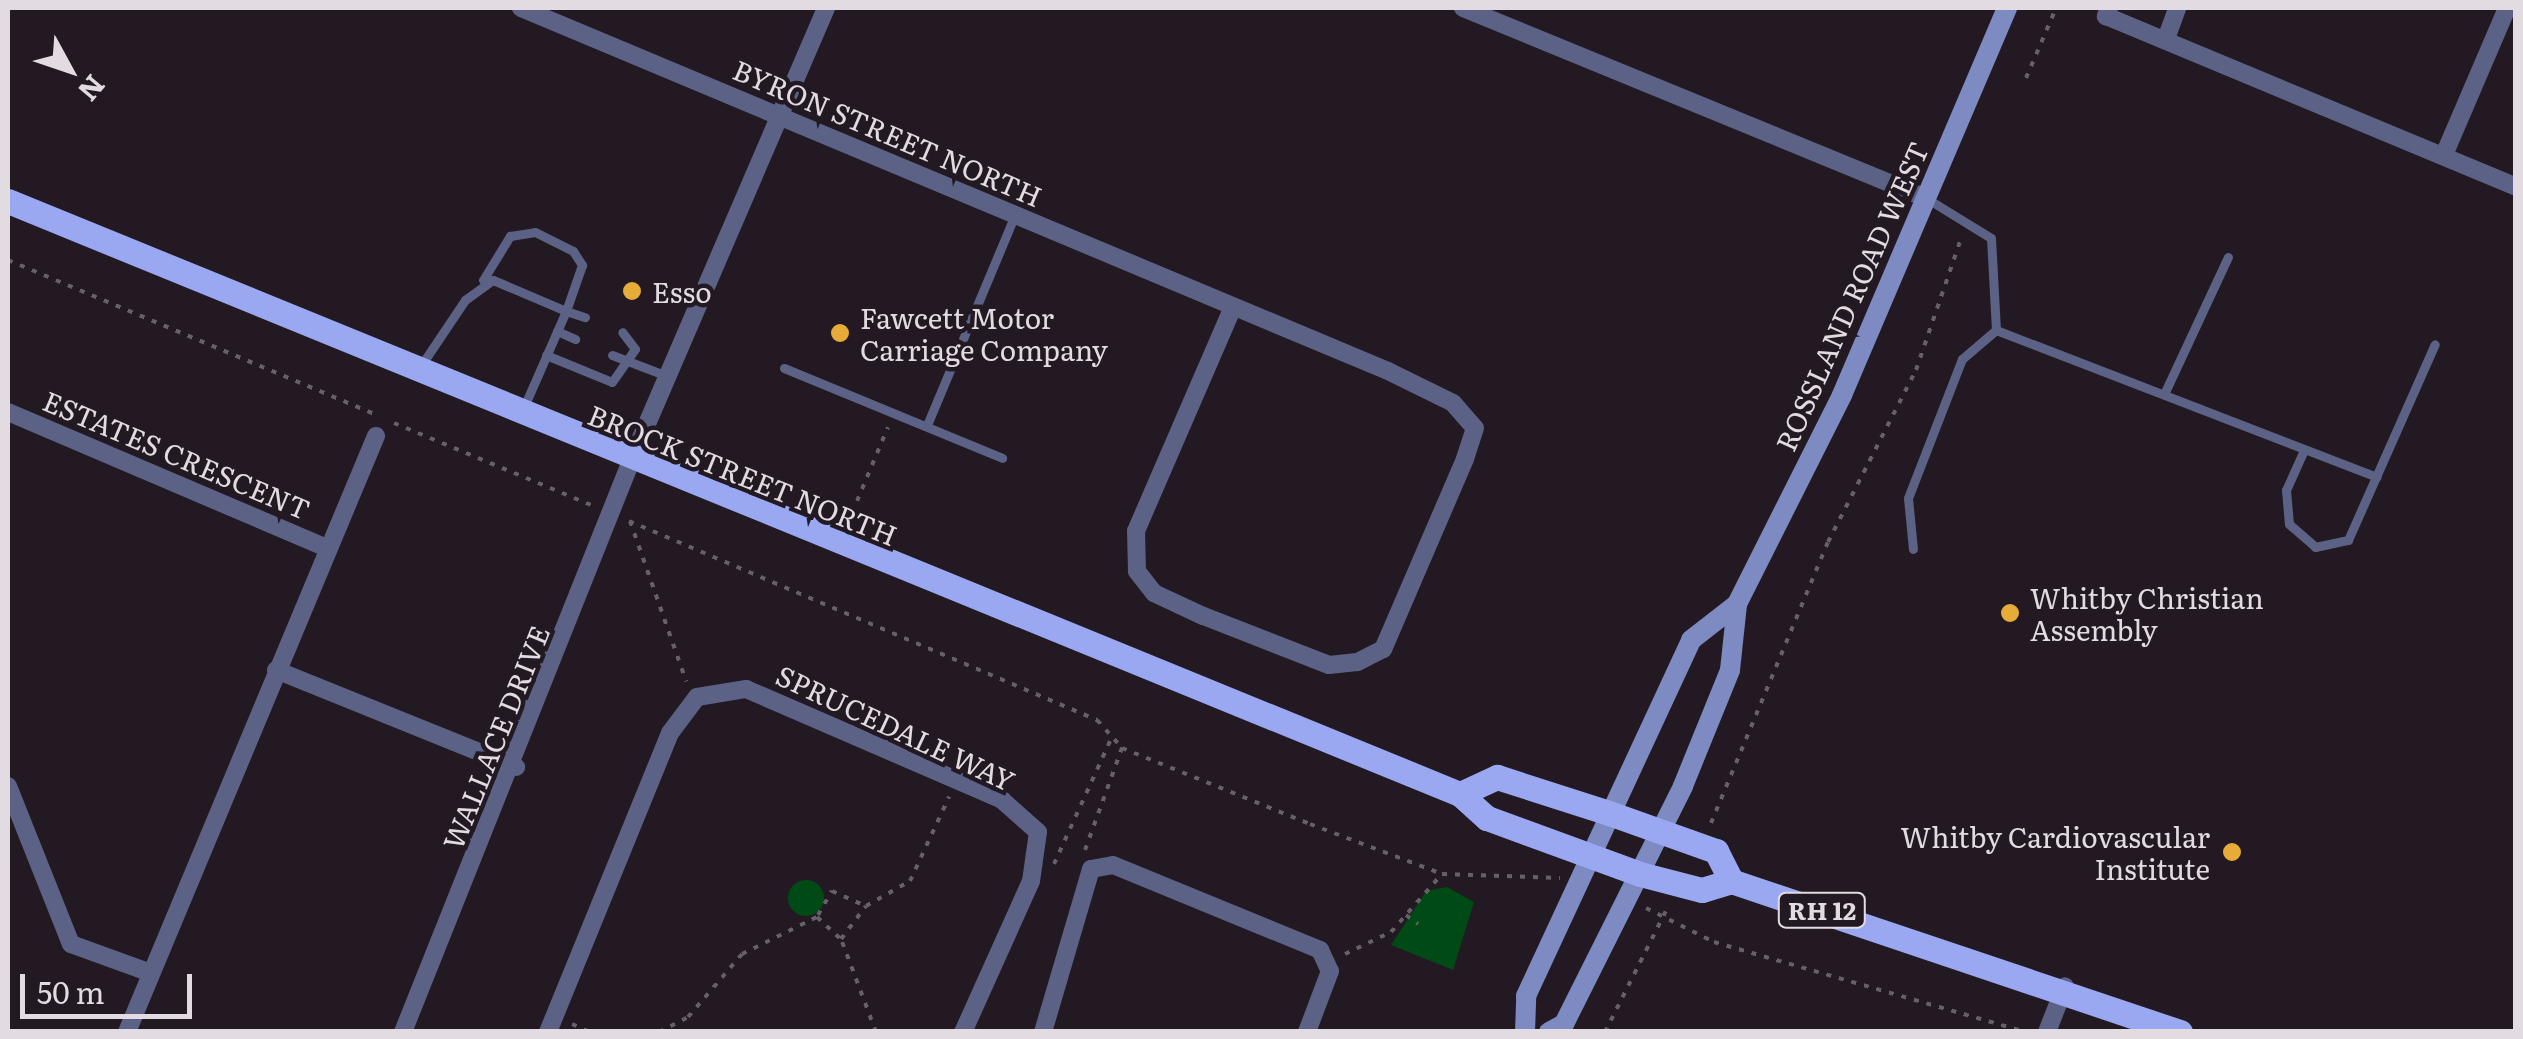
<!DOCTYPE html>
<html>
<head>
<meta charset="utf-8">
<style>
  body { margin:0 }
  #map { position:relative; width:2523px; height:1039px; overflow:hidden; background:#221922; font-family:Literata,serif }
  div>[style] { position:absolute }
  .green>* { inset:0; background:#004b15 }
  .round { border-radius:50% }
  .path>* { height:4px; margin-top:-2px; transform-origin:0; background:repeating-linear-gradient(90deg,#686068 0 5px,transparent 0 13px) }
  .service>* { height:9px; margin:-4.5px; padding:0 4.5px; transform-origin:4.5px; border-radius:4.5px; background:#5b6285 }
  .minor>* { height:18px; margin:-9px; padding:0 9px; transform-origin:9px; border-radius:9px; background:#5b6285 }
  .secondary>* { height:20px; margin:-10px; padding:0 10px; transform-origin:10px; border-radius:10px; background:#7e8ac2 }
  .primary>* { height:25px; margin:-12.5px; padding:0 12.5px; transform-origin:12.5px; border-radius:12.5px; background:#9aa8f2 }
  .dots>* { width:28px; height:28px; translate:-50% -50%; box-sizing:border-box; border:5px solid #221922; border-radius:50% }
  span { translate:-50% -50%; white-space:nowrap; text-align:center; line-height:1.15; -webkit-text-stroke:9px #221922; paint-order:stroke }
  .shield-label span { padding:2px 8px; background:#221922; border:2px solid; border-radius:8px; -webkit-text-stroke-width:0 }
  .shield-label { font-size:25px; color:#e2dce2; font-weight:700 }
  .street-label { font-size:28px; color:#e2dce2 }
  .poi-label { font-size:28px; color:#e2dce2 }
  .left { translate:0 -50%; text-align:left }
  .right { translate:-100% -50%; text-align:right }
  .frame { position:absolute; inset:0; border:10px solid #e2dce2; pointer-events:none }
  .north { position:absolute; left:20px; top:20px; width:100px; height:100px; -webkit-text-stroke:8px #221922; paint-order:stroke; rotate:130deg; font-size:28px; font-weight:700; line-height:40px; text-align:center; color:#e2dce2 }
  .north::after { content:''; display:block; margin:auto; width:35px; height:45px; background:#e2dce2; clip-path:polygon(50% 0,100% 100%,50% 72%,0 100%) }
  .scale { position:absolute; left:20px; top:974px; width:172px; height:45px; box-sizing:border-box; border:5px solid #e2dce2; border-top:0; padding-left:12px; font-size:30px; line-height:35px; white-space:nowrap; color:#e2dce2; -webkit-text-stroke:8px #221922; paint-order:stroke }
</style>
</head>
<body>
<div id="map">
  <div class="green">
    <i class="round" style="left:788px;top:880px;width:36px;height:36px"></i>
    <i style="clip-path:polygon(1447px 887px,1474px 902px,1453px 970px,1391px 945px,1426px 891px)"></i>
  </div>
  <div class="path">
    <i style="left:2026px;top:78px;width:76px;rotate:-66.8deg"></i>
    <i style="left:8px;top:260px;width:399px;rotate:22.8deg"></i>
    <i style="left:394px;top:423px;width:216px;rotate:22.6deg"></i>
    <i style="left:857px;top:501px;width:80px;rotate:-67.3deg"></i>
    <i style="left:629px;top:521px;width:509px;rotate:23.04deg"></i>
    <i style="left:1097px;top:720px;width:38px;rotate:48deg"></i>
    <i style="left:1122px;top:748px;width:203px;rotate:22deg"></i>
    <i style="left:1310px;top:824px;width:141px;rotate:20.7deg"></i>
    <i style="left:1442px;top:874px;width:118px;rotate:1.9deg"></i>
    <i style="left:630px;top:521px;width:170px;rotate:70.7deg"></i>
    <i style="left:1711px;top:823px;width:304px;rotate:-67.4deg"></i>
    <i style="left:1828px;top:542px;width:193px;rotate:-62.9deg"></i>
    <i style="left:1916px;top:370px;width:142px;rotate:-71.1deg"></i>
    <i style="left:1085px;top:850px;width:109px;rotate:-70.1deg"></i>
    <i style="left:1054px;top:864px;width:135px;rotate:-65.5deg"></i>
    <i style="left:1646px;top:908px;width:76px;rotate:26.6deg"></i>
    <i style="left:1714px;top:942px;width:324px;rotate:16.1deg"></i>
    <i style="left:818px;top:915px;width:28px;rotate:-60deg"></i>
    <i style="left:832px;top:891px;width:37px;rotate:24deg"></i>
    <i style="left:1406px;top:915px;width:15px;rotate:37deg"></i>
    <i style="left:1345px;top:954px;width:51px;rotate:-25.6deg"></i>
    <i style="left:1391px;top:932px;width:77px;rotate:-48.7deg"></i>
    <i style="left:572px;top:1024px;width:20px;rotate:24deg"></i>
    <i style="left:659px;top:1032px;width:33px;rotate:-27deg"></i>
    <i style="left:688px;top:1017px;width:83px;rotate:-49.4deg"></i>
    <i style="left:742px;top:954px;width:84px;rotate:-26.3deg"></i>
    <i style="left:817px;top:917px;width:33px;rotate:43deg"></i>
    <i style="left:876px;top:1032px;width:99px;rotate:-110.6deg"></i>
    <i style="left:841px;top:939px;width:41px;rotate:-52.9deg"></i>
    <i style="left:866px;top:906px;width:51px;rotate:-29.6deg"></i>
    <i style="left:910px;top:881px;width:93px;rotate:-65.1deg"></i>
    <i style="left:1605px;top:1032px;width:140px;rotate:-63.3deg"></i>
  </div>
  <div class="service">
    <i style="left:1926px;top:198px;width:76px;rotate:31.6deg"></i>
    <i style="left:1991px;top:238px;width:92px;rotate:86.9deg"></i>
    <i style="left:1996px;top:330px;width:408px;rotate:21.1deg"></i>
    <i style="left:483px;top:280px;width:52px;rotate:-58.5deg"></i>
    <i style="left:510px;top:236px;width:25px;rotate:-9deg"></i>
    <i style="left:535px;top:232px;width:42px;rotate:26.6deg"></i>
    <i style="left:573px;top:251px;width:17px;rotate:57deg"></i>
    <i style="left:582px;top:265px;width:49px;rotate:109.2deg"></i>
    <i style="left:566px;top:311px;width:20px;rotate:18deg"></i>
    <i style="left:557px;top:331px;width:20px;rotate:24deg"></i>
    <i style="left:546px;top:355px;width:71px;rotate:22.2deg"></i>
    <i style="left:612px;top:382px;width:40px;rotate:-55.1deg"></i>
    <i style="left:635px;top:349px;width:21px;rotate:-127deg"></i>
    <i style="left:612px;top:355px;width:59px;rotate:20.9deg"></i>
    <i style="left:420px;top:367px;width:81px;rotate:-56.1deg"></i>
    <i style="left:465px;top:300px;width:34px;rotate:-36deg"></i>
    <i style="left:493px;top:280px;width:79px;rotate:23deg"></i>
    <i style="left:566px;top:311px;width:107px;rotate:113.7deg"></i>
    <i style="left:784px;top:368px;width:236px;rotate:22.4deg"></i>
    <i style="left:2165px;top:392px;width:149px;rotate:-65deg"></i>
    <i style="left:927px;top:425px;width:228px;rotate:-67.3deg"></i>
    <i style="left:2304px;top:450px;width:44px;rotate:114.2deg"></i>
    <i style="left:2286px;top:490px;width:34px;rotate:85deg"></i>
    <i style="left:2289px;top:524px;width:35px;rotate:41deg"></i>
    <i style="left:2315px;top:547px;width:34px;rotate:-12deg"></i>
    <i style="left:2348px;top:540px;width:214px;rotate:-66.1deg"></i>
    <i style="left:1913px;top:549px;width:51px;rotate:-95.6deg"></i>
    <i style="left:1908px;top:498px;width:149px;rotate:-68.8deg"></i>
    <i style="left:1962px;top:359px;width:45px;rotate:-40.5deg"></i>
  </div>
  <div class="minor">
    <i style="left:521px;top:8px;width:940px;rotate:22.72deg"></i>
    <i style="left:1388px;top:371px;width:72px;rotate:26.2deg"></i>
    <i style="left:1453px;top:403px;width:33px;rotate:49deg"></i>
    <i style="left:1475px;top:428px;width:33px;rotate:108deg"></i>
    <i style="left:1465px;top:459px;width:207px;rotate:113.3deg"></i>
    <i style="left:1383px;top:649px;width:29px;rotate:153deg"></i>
    <i style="left:1357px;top:662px;width:28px;rotate:174deg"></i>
    <i style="left:1329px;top:665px;width:135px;rotate:-158.7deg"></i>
    <i style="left:1203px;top:616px;width:54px;rotate:-154.9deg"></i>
    <i style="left:1154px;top:593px;width:28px;rotate:-128deg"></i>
    <i style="left:1137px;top:571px;width:40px;rotate:-91.4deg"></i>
    <i style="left:1136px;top:531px;width:244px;rotate:-66.6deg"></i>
    <i style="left:1463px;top:8px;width:500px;rotate:22.31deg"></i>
    <i style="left:2109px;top:8px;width:9px;rotate:111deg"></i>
    <i style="left:2106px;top:16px;width:444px;rotate:22.6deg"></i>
    <i style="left:2166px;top:39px;width:33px;rotate:-70deg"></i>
    <i style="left:2444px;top:155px;width:160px;rotate:-66.8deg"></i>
    <i style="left:8px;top:412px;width:344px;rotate:23.1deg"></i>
    <i style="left:276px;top:670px;width:259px;rotate:22deg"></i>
    <i style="left:8px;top:786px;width:170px;rotate:68.3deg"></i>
    <i style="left:71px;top:944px;width:85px;rotate:19.9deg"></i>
    <i style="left:127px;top:1032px;width:646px;rotate:-67.33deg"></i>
    <i style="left:403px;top:1032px;width:615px;rotate:-68.23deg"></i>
    <i style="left:631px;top:461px;width:493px;rotate:-66.7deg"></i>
    <i style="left:548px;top:1032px;width:323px;rotate:-67.8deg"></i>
    <i style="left:670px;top:733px;width:45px;rotate:-53.1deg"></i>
    <i style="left:697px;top:697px;width:50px;rotate:-9.3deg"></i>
    <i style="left:746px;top:689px;width:279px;rotate:23.4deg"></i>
    <i style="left:1002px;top:800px;width:48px;rotate:41.6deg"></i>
    <i style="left:1038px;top:832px;width:49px;rotate:98.1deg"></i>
    <i style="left:1031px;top:881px;width:166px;rotate:114.2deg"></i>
    <i style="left:1043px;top:1032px;width:170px;rotate:-73.6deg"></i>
    <i style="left:1091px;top:869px;width:22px;rotate:-10deg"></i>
    <i style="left:1113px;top:865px;width:224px;rotate:22.3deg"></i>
    <i style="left:1320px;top:950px;width:23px;rotate:65deg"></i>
    <i style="left:1330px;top:971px;width:65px;rotate:110.7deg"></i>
    <i style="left:2047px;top:1032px;width:49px;rotate:-68.6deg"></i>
  </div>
  <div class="secondary">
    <i style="left:1525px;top:1032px;width:36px;rotate:-88deg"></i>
    <i style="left:1526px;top:996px;width:392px;rotate:-65.1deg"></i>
    <i style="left:1691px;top:640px;width:58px;rotate:-38deg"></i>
    <i style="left:1549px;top:1032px;width:17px;rotate:-28deg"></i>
    <i style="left:1564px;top:1024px;width:266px;rotate:-63.4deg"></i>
    <i style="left:1683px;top:786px;width:125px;rotate:-67.9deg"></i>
    <i style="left:1730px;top:670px;width:66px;rotate:-83.9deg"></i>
    <i style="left:1737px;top:604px;width:234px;rotate:-63.3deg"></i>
    <i style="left:1842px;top:395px;width:421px;rotate:-66.9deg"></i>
  </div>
  <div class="primary">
    <i style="left:8px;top:201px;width:1568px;rotate:22.22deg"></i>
    <i style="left:1460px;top:794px;width:36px;rotate:42deg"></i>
    <i style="left:1487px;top:818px;width:163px;rotate:20.1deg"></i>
    <i style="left:1640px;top:874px;width:64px;rotate:14.5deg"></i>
    <i style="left:1702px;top:890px;width:30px;rotate:-17deg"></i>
    <i style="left:1731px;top:881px;width:474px;rotate:18.6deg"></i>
    <i style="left:1460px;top:794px;width:41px;rotate:-24.7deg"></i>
    <i style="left:1497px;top:777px;width:118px;rotate:17.8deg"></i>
    <i style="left:1609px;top:813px;width:114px;rotate:19.6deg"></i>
    <i style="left:1716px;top:851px;width:34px;rotate:63deg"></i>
  </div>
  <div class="dots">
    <i style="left:632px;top:291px;background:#e7ac37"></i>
    <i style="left:840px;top:333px;background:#e7ac37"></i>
    <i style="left:2010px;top:613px;background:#e7ac37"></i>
    <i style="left:2232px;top:852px;background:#e7ac37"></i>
  </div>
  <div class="shield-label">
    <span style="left:1822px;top:910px">RH 12</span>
  </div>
  <div class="street-label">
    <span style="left:888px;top:132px;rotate:23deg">BYRON STREET NORTH</span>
    <span style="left:1851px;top:296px;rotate:-66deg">ROSSLAND ROAD WEST</span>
    <span style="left:177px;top:454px;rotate:23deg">ESTATES CRESCENT</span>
    <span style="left:743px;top:474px;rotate:22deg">BROCK STREET NORTH</span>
    <span style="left:896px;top:727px;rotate:25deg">SPRUCEDALE WAY</span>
    <span style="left:495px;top:737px;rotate:-68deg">WALLACE DRIVE</span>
  </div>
  <div class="poi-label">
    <span class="left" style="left:652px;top:291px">Esso</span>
    <span class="left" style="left:860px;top:333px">Fawcett Motor<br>Carriage Company</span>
    <span class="left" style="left:2030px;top:613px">Whitby Christian<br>Assembly</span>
    <span class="right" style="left:2210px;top:852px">Whitby Cardiovascular<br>Institute</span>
  </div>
  <div class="frame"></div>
  <div class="north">N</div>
  <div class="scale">50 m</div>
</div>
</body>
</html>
